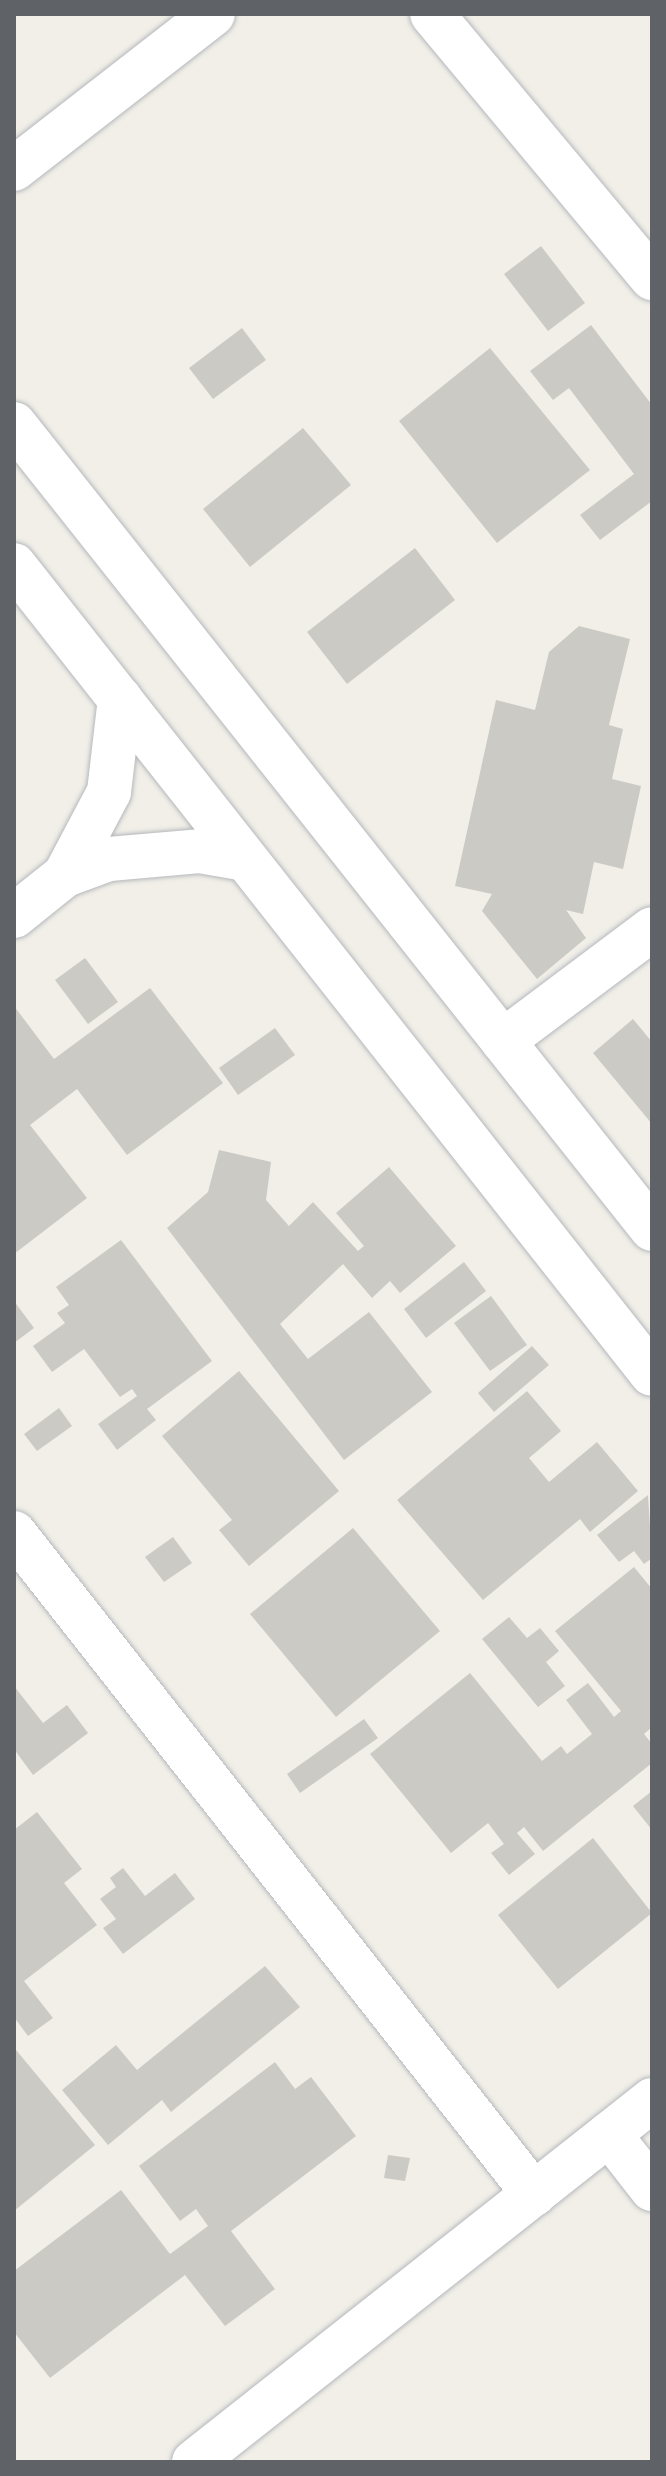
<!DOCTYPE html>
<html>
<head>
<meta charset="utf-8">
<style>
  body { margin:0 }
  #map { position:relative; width:666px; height:2476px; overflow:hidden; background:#f1efe8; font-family:"Fira Sans",sans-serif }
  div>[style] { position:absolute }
  .building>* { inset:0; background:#cccac5 }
  .roads { filter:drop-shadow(0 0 2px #b5b8bc) drop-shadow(0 0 2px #b5b8bc) }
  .minor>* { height:44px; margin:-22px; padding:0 22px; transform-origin:22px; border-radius:22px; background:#fff }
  span { translate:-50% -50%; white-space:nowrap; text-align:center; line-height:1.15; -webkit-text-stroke:8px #fff; paint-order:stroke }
  .frame { position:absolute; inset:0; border:16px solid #5f6368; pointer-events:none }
</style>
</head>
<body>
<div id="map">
  <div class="building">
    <i style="clip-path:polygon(541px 246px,585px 303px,548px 331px,504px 274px)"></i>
    <i style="clip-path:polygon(591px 325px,652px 405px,652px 501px,600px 540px,580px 515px,634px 474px,569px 388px,553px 400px,530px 371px)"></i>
    <i style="clip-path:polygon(242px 328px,266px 360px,213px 399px,189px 368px)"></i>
    <i style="clip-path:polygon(490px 348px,590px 470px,497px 543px,399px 421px)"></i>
    <i style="clip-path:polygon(303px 428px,351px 485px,250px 567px,203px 509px)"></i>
    <i style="clip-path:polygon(415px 548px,455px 600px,347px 684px,307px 632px)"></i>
    <i style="clip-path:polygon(579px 626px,630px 639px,609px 725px,623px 729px,612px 779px,641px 786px,623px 869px,594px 862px,583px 914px,566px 910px,586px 938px,537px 979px,482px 911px,492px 894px,455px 886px,496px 700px,535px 710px,549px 652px)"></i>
    <i style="clip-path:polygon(85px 958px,118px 1002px,88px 1024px,55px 980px)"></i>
    <i style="clip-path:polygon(150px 988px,223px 1083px,127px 1155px,77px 1089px,30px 1125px,87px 1198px,14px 1254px,14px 1006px,54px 1059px)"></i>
    <i style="clip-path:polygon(633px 1019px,652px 1042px,652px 1124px,593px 1053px)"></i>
    <i style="clip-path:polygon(275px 1028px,295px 1055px,238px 1095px,219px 1068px)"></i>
    <i style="clip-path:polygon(219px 1150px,271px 1162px,266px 1200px,289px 1226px,313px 1202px,358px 1251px,364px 1246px,336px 1213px,389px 1167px,456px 1246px,400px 1293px,390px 1281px,372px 1298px,343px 1264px,280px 1324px,308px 1359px,369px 1312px,432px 1392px,344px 1460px,167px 1228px,208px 1192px)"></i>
    <i style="clip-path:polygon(121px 1240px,212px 1361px,147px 1409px,156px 1420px,117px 1450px,98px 1424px,137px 1396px,132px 1389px,120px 1397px,84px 1349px,52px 1372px,33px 1346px,65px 1323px,57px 1313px,69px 1305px,56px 1287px)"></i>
    <i style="clip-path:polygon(464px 1262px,486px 1291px,426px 1338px,404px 1309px)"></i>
    <i style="clip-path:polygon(491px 1296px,527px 1345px,490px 1371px,454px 1323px)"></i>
    <i style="clip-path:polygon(14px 1301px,34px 1328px,14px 1343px)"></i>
    <i style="clip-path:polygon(532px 1346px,549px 1365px,494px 1412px,478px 1393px)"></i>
    <i style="clip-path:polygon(239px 1371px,339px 1491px,249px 1566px,219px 1530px,232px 1520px,162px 1436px)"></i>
    <i style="clip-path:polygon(527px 1391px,561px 1431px,529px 1458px,549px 1482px,597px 1442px,638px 1491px,590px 1532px,580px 1519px,483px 1600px,397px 1500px)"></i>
    <i style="clip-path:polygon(59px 1408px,72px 1426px,37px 1451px,24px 1434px)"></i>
    <i style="clip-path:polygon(648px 1495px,652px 1558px,644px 1564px,634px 1551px,619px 1562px,597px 1535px)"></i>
    <i style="clip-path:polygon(353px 1528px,440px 1631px,336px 1717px,250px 1614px)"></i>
    <i style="clip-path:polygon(173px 1537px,192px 1563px,164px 1582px,145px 1557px)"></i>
    <i style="clip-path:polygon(634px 1567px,652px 1589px,652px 1727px,644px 1734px,652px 1744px,652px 1763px,543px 1851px,524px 1827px,517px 1833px,535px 1854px,509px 1875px,491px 1853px,504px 1844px,488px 1823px,451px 1853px,370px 1754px,470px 1673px,542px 1761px,561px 1746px,567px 1754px,592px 1734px,566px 1700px,588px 1683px,614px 1717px,621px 1711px,555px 1631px)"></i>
    <i style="clip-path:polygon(509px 1617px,527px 1638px,540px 1628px,559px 1651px,546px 1662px,565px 1686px,538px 1707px,482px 1639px)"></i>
    <i style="clip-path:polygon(14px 1686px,43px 1723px,67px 1705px,88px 1733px,33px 1775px,14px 1749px)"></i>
    <i style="clip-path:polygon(364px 1719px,378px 1738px,300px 1793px,287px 1774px)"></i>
    <i style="clip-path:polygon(652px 1791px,652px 1830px,633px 1806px)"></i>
    <i style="clip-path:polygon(37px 1812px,82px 1869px,64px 1883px,97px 1925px,24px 1981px,53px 2018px,28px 2036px,14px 2017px,14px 1830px)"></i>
    <i style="clip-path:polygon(593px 1838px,652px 1913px,558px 1989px,498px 1915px)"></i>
    <i style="clip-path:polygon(123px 1868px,145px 1896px,175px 1873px,195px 1899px,123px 1954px,103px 1928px,116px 1919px,100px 1899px,116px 1887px,110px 1878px)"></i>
    <i style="clip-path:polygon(265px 1966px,300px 2007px,171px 2112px,162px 2100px,108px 2145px,62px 2090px,116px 2045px,137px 2070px)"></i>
    <i style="clip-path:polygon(16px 2050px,95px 2145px,14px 2211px,14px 2052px)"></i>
    <i style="clip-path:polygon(275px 2062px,295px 2089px,311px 2077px,356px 2136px,231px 2231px,275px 2289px,225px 2326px,185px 2275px,50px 2378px,14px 2332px,14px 2271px,121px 2190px,170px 2254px,208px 2226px,196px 2209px,180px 2221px,139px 2166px)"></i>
    <i style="clip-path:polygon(388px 2155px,410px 2158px,405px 2181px,384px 2178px)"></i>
  </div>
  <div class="roads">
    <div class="minor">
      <i style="left:432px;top:14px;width:344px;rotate:50.2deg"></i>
      <i style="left:14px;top:169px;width:252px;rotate:-37.9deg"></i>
      <i style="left:14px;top:424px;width:1027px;rotate:51.6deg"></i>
      <i style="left:14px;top:565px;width:1030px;rotate:51.74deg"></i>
      <i style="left:65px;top:875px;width:94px;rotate:-62.1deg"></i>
      <i style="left:109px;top:792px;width:94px;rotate:-83.3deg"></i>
      <i style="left:14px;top:916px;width:65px;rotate:-38.8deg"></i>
      <i style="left:65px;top:875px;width:47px;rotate:-20deg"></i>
      <i style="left:109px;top:859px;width:91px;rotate:-5deg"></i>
      <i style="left:200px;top:851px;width:46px;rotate:10.1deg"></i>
      <i style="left:503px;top:1041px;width:186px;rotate:-36.9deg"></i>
      <i style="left:14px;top:1533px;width:841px;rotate:51.81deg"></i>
      <i style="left:609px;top:2134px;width:70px;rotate:52deg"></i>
      <i style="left:194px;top:2462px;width:584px;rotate:-38.32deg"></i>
    </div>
  </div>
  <div class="frame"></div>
</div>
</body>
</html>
